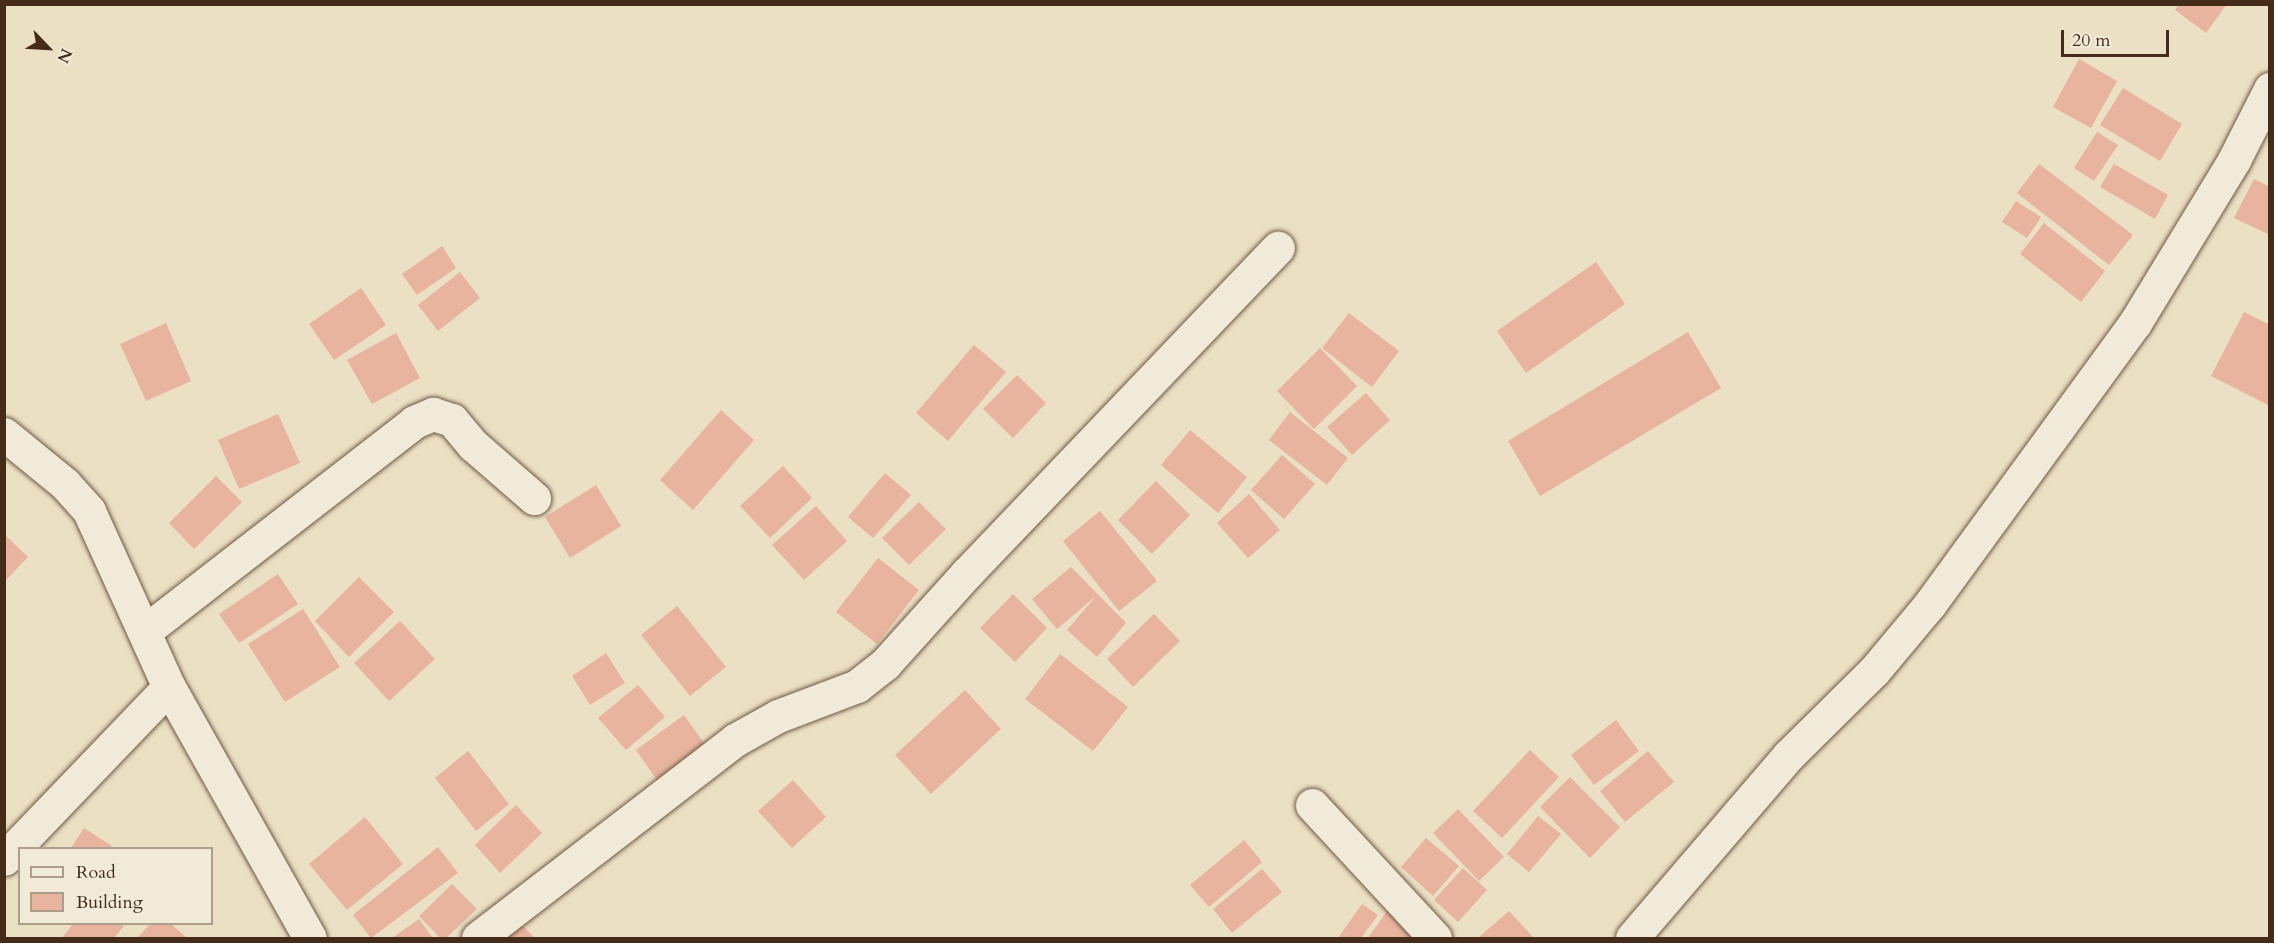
<!DOCTYPE html>
<html>
<head>
<meta charset="utf-8">
<style>
  body { margin:0 }
  #map { position:relative; width:2274px; height:943px; overflow:hidden; background:#ebdfc4; font-family:Cardo,serif }
  div>[style] { position:absolute }
  .building>* { inset:0; background:#e8b49f }
  .roads { filter:drop-shadow(0 0 2px #6e5844) drop-shadow(0 0 2px #6e5844) }
  .minor>* { height:33px; margin:-16.5px; padding:0 16.5px; transform-origin:16.5px; border-radius:16.5px; background:#f2ead9 }
  span { translate:-50% -50%; white-space:nowrap; text-align:center; line-height:1.15; -webkit-text-stroke:5px #f2ead9; paint-order:stroke }
  .frame { position:absolute; inset:0; border:6px solid #452b19; pointer-events:none }
  .legend { position:absolute; left:18px; top:847px; width:195px; height:78px; box-sizing:border-box; background:#f2ead9; border:2px solid #ad9e8c; margin:0; padding:8px 10px; list-style:none; font-size:18px; color:#452b19 }
  .legend li { display:flex; align-items:center; gap:12px; height:30px }
  .legend b { width:30px; border:2px solid #ad9e8c }
  .north { position:absolute; left:18px; top:18px; width:60px; height:60px; -webkit-text-stroke:4px #f2ead9; paint-order:stroke; rotate:115deg; font-size:16px; font-weight:700; line-height:24px; text-align:center; color:#452b19 }
  .north::after { content:''; display:block; margin:auto; width:21px; height:27px; background:#452b19; clip-path:polygon(50% 0,100% 100%,50% 72%,0 100%) }
  .scale { position:absolute; left:2061px; top:30px; width:108px; height:27px; box-sizing:border-box; border:3px solid #452b19; border-top:0; padding-left:8px; font-size:18px; line-height:21px; white-space:nowrap; color:#452b19; -webkit-text-stroke:4px #f2ead9; paint-order:stroke }
</style>
</head>
<body>
<div id="map">
  <div class="building">
    <i style="clip-path:polygon(2179px 4px,2227px 4px,2206px 33px,2175px 10px)"></i>
    <i style="clip-path:polygon(2079px 59px,2117px 81px,2091px 128px,2053px 107px)"></i>
    <i style="clip-path:polygon(2123px 88px,2182px 124px,2160px 161px,2100px 125px)"></i>
    <i style="clip-path:polygon(2097px 132px,2118px 145px,2094px 181px,2074px 168px)"></i>
    <i style="clip-path:polygon(2039px 164px,2133px 235px,2109px 265px,2017px 193px)"></i>
    <i style="clip-path:polygon(2114px 164px,2168px 195px,2155px 219px,2100px 187px)"></i>
    <i style="clip-path:polygon(2254px 179px,2270px 187px,2270px 235px,2234px 218px)"></i>
    <i style="clip-path:polygon(2016px 201px,2041px 217px,2027px 238px,2002px 222px)"></i>
    <i style="clip-path:polygon(2044px 223px,2105px 271px,2081px 302px,2020px 254px)"></i>
    <i style="clip-path:polygon(442px 246px,456px 268px,417px 295px,402px 274px)"></i>
    <i style="clip-path:polygon(1596px 262px,1625px 304px,1526px 373px,1497px 331px)"></i>
    <i style="clip-path:polygon(460px 272px,480px 298px,438px 331px,418px 305px)"></i>
    <i style="clip-path:polygon(361px 288px,386px 325px,334px 360px,309px 324px)"></i>
    <i style="clip-path:polygon(2244px 312px,2270px 325px,2270px 406px,2211px 376px)"></i>
    <i style="clip-path:polygon(1349px 313px,1399px 351px,1372px 387px,1322px 348px)"></i>
    <i style="clip-path:polygon(166px 323px,191px 381px,146px 401px,120px 344px)"></i>
    <i style="clip-path:polygon(1688px 332px,1721px 388px,1540px 496px,1508px 441px)"></i>
    <i style="clip-path:polygon(396px 333px,420px 378px,372px 404px,347px 360px)"></i>
    <i style="clip-path:polygon(974px 345px,1006px 372px,948px 441px,916px 413px)"></i>
    <i style="clip-path:polygon(1320px 348px,1357px 386px,1314px 429px,1277px 391px)"></i>
    <i style="clip-path:polygon(1017px 375px,1046px 403px,1013px 438px,983px 409px)"></i>
    <i style="clip-path:polygon(1366px 393px,1390px 420px,1352px 455px,1327px 427px)"></i>
    <i style="clip-path:polygon(721px 410px,754px 440px,693px 510px,660px 480px)"></i>
    <i style="clip-path:polygon(1290px 412px,1348px 458px,1327px 485px,1269px 440px)"></i>
    <i style="clip-path:polygon(278px 414px,300px 463px,239px 489px,218px 440px)"></i>
    <i style="clip-path:polygon(1190px 430px,1247px 477px,1218px 513px,1161px 465px)"></i>
    <i style="clip-path:polygon(1282px 455px,1315px 484px,1284px 519px,1251px 490px)"></i>
    <i style="clip-path:polygon(783px 466px,812px 498px,770px 538px,740px 506px)"></i>
    <i style="clip-path:polygon(885px 473px,911px 495px,873px 538px,848px 517px)"></i>
    <i style="clip-path:polygon(216px 476px,242px 502px,194px 549px,169px 523px)"></i>
    <i style="clip-path:polygon(1156px 481px,1190px 515px,1152px 554px,1118px 520px)"></i>
    <i style="clip-path:polygon(596px 485px,621px 526px,570px 558px,545px 517px)"></i>
    <i style="clip-path:polygon(1249px 494px,1280px 530px,1248px 558px,1217px 523px)"></i>
    <i style="clip-path:polygon(919px 502px,946px 529px,909px 565px,882px 538px)"></i>
    <i style="clip-path:polygon(816px 506px,847px 541px,804px 580px,772px 545px)"></i>
    <i style="clip-path:polygon(1100px 511px,1157px 581px,1119px 611px,1063px 541px)"></i>
    <i style="clip-path:polygon(5px 535px,28px 557px,5px 581px)"></i>
    <i style="clip-path:polygon(878px 558px,919px 590px,877px 644px,836px 612px)"></i>
    <i style="clip-path:polygon(1071px 567px,1126px 623px,1097px 657px,1067px 630px,1096px 596px,1057px 629px,1032px 599px)"></i>
    <i style="clip-path:polygon(278px 574px,298px 604px,239px 643px,219px 614px)"></i>
    <i style="clip-path:polygon(359px 577px,394px 612px,349px 657px,315px 621px)"></i>
    <i style="clip-path:polygon(1013px 594px,1047px 628px,1015px 662px,980px 628px)"></i>
    <i style="clip-path:polygon(677px 606px,726px 667px,690px 696px,641px 635px)"></i>
    <i style="clip-path:polygon(303px 609px,340px 667px,285px 702px,248px 644px)"></i>
    <i style="clip-path:polygon(1154px 614px,1180px 641px,1133px 687px,1107px 659px)"></i>
    <i style="clip-path:polygon(400px 621px,435px 659px,389px 701px,354px 663px)"></i>
    <i style="clip-path:polygon(606px 653px,625px 683px,590px 705px,572px 676px)"></i>
    <i style="clip-path:polygon(1060px 654px,1128px 707px,1093px 751px,1025px 699px)"></i>
    <i style="clip-path:polygon(638px 685px,665px 717px,626px 750px,598px 718px)"></i>
    <i style="clip-path:polygon(965px 690px,1001px 729px,931px 794px,895px 755px)"></i>
    <i style="clip-path:polygon(684px 715px,708px 749px,659px 783px,636px 750px)"></i>
    <i style="clip-path:polygon(1616px 720px,1639px 751px,1594px 785px,1571px 755px)"></i>
    <i style="clip-path:polygon(1530px 750px,1559px 777px,1502px 838px,1473px 811px)"></i>
    <i style="clip-path:polygon(468px 751px,509px 804px,476px 831px,435px 778px)"></i>
    <i style="clip-path:polygon(1648px 751px,1674px 782px,1625px 822px,1600px 791px)"></i>
    <i style="clip-path:polygon(1570px 777px,1620px 827px,1590px 858px,1540px 807px)"></i>
    <i style="clip-path:polygon(793px 780px,826px 817px,792px 848px,758px 811px)"></i>
    <i style="clip-path:polygon(516px 805px,542px 833px,500px 873px,475px 845px)"></i>
    <i style="clip-path:polygon(1458px 809px,1504px 857px,1479px 881px,1433px 833px)"></i>
    <i style="clip-path:polygon(1538px 816px,1561px 834px,1529px 872px,1507px 854px)"></i>
    <i style="clip-path:polygon(365px 817px,403px 864px,347px 910px,309px 864px)"></i>
    <i style="clip-path:polygon(84px 828px,112px 846px,110px 848px,71px 848px)"></i>
    <i style="clip-path:polygon(1426px 838px,1459px 866px,1433px 896px,1401px 867px)"></i>
    <i style="clip-path:polygon(1244px 840px,1262px 862px,1209px 907px,1190px 885px)"></i>
    <i style="clip-path:polygon(438px 847px,458px 873px,371px 938px,353px 915px)"></i>
    <i style="clip-path:polygon(1463px 868px,1487px 890px,1458px 922px,1434px 900px)"></i>
    <i style="clip-path:polygon(1262px 869px,1282px 892px,1232px 933px,1213px 909px)"></i>
    <i style="clip-path:polygon(452px 884px,477px 909px,446px 938px,440px 938px,419px 916px)"></i>
    <i style="clip-path:polygon(1362px 904px,1378px 915px,1361px 938px,1338px 938px)"></i>
    <i style="clip-path:polygon(1387px 911px,1425px 938px,1368px 938px)"></i>
    <i style="clip-path:polygon(1509px 911px,1534px 938px,1478px 938px)"></i>
    <i style="clip-path:polygon(419px 919px,433px 938px,392px 938px)"></i>
    <i style="clip-path:polygon(73px 924px,120px 924px,124px 926px,114px 938px,62px 938px)"></i>
    <i style="clip-path:polygon(150px 924px,171px 924px,187px 938px,137px 938px)"></i>
    <i style="clip-path:polygon(521px 924px,535px 938px,506px 938px)"></i>
  </div>
  <div class="roads">
    <div class="minor">
      <i style="left:4px;top:434px;width:79px;rotate:39.3deg"></i>
      <i style="left:65px;top:484px;width:36px;rotate:48deg"></i>
      <i style="left:89px;top:511px;width:193px;rotate:65.6deg"></i>
      <i style="left:169px;top:687px;width:288px;rotate:60.7deg"></i>
      <i style="left:145px;top:631px;width:341px;rotate:-37.8deg"></i>
      <i style="left:414px;top:422px;width:21px;rotate:-23deg"></i>
      <i style="left:433px;top:414px;width:20px;rotate:18deg"></i>
      <i style="left:452px;top:420px;width:33px;rotate:50deg"></i>
      <i style="left:473px;top:445px;width:81px;rotate:41deg"></i>
      <i style="left:1312px;top:805px;width:181px;rotate:47.2deg"></i>
      <i style="left:4px;top:859px;width:238px;rotate:-46.2deg"></i>
      <i style="left:478px;top:938px;width:324px;rotate:-37.6deg"></i>
      <i style="left:735px;top:740px;width:49px;rotate:-29.2deg"></i>
      <i style="left:778px;top:716px;width:85px;rotate:-20.8deg"></i>
      <i style="left:857px;top:686px;width:36px;rotate:-38deg"></i>
      <i style="left:885px;top:664px;width:122px;rotate:-48deg"></i>
      <i style="left:967px;top:573px;width:450px;rotate:-46.3deg"></i>
      <i style="left:1632px;top:938px;width:240px;rotate:-49.4deg"></i>
      <i style="left:1788px;top:756px;width:121px;rotate:-44.7deg"></i>
      <i style="left:1874px;top:671px;width:87px;rotate:-50.1deg"></i>
      <i style="left:1930px;top:604px;width:348px;rotate:-53.9deg"></i>
      <i style="left:2135px;top:323px;width:191px;rotate:-58.7deg"></i>
      <i style="left:2234px;top:160px;width:80px;rotate:-63.1deg"></i>
    </div>
  </div>
  <div class="frame"></div>
  <ul class="legend">
  <li><b style="height:8px;background:#f2ead9"></b>Road</li>
  <li><b style="height:16px;background:#e8b49f"></b>Building</li>
  </ul>
  <div class="north">N</div>
  <div class="scale">20 m</div>
</div>
</body>
</html>
